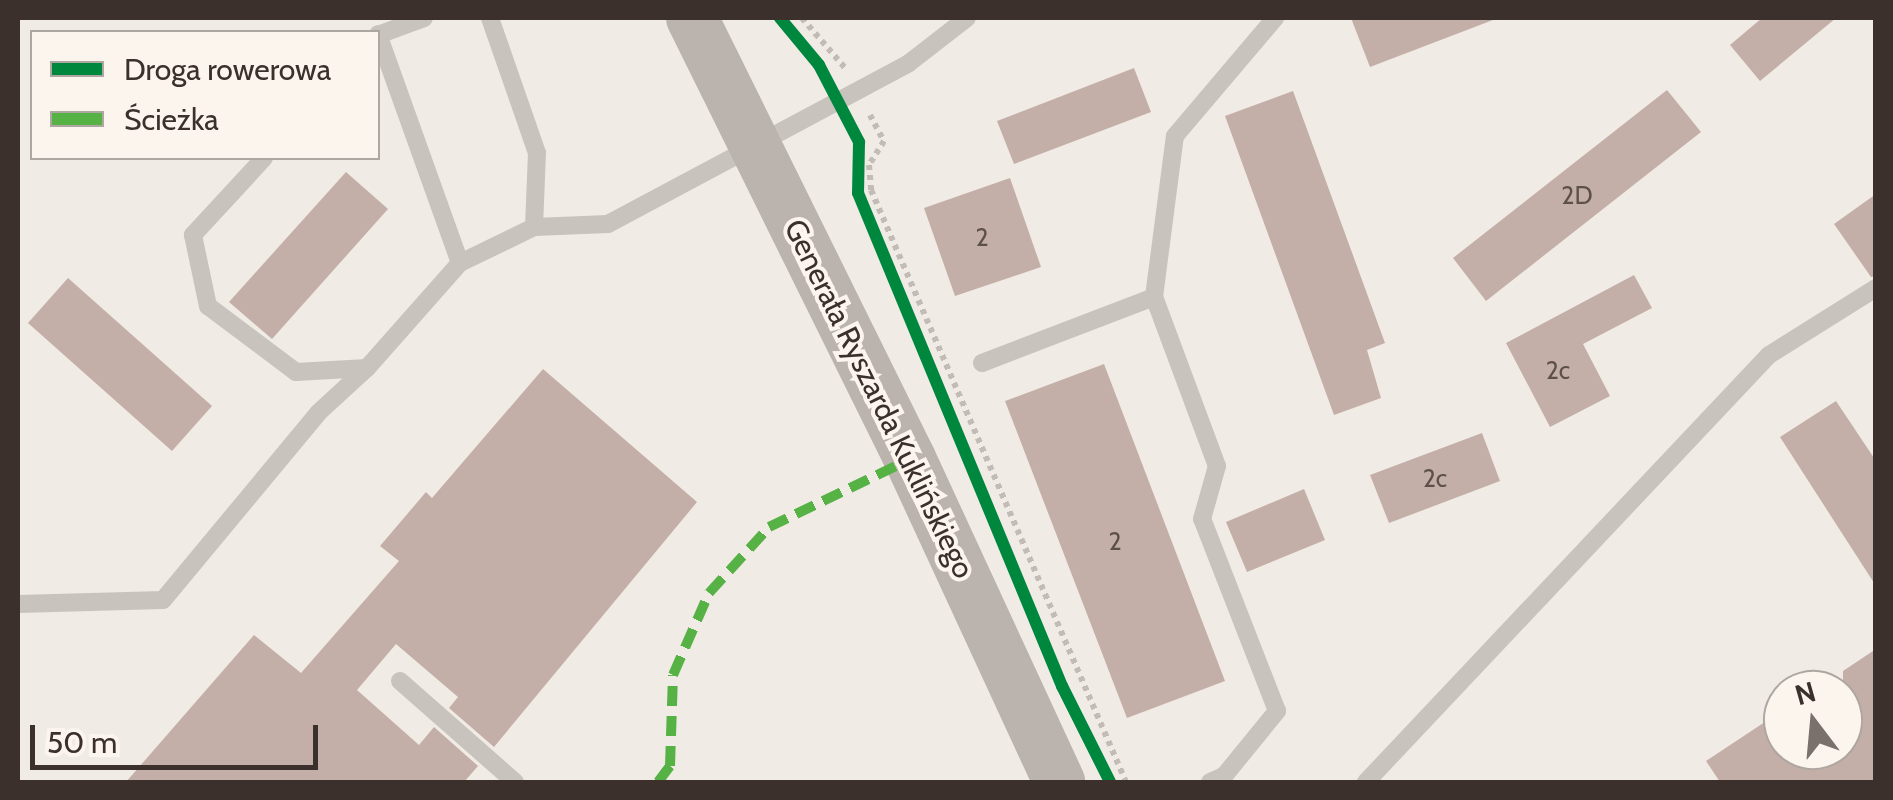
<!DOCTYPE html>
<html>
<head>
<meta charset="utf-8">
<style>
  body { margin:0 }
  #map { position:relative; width:1893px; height:800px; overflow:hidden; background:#f0ebe5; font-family:Cabin,sans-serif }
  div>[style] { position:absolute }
  .building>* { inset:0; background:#c3afa7 }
  .path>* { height:6px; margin-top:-3px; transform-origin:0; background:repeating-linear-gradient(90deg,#c2bbb6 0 5px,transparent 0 10px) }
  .lane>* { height:18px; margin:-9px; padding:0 9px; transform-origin:9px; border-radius:9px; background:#c9c3be }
  .secondary>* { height:52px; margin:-26px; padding:0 26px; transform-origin:26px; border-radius:26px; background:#bab3ae }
  .quiet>* { height:10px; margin-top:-5px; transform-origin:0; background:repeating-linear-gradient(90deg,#57b246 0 20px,transparent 0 30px) }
  .cycleway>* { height:12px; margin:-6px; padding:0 6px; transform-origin:6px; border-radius:6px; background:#00873e }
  span { translate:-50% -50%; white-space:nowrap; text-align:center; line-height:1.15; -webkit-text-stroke:8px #fbf5ee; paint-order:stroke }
  .number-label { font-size:25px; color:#5d504a }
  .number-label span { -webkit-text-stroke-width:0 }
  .street-label { font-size:30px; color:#3b302b }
  .frame { position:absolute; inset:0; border:20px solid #3b302b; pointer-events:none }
  .legend { position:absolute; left:30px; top:30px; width:350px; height:130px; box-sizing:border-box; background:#fbf5ee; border:2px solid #aea6a0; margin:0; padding:12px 18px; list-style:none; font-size:30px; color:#3b302b }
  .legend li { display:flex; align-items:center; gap:20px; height:50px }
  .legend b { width:50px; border:2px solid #aea6a0 }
  .north { position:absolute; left:1763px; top:670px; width:100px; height:100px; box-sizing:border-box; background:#fbf5ee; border:2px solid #aea6a0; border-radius:50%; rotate:344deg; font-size:28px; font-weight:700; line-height:40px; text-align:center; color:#3b302b }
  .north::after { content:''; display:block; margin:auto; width:35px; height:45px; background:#7a716c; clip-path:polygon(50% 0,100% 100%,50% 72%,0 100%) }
  .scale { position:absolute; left:30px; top:725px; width:288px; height:45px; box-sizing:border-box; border:5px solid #3b302b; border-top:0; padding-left:12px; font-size:30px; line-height:35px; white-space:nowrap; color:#3b302b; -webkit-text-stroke:8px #fbf5ee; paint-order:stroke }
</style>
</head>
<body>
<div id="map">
  <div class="building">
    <i style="clip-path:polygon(1351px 18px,1492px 18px,1493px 20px,1370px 67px)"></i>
    <i style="clip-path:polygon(1762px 18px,1836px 18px,1760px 81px,1730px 45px)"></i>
    <i style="clip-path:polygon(1134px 68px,1151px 112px,1014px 164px,997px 121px)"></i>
    <i style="clip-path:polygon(1667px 90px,1701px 132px,1486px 301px,1453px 258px)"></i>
    <i style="clip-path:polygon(1293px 91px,1385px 343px,1367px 350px,1381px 398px,1334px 415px,1225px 116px)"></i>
    <i style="clip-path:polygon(346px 172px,388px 209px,272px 339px,229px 302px)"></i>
    <i style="clip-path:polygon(1010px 178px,1041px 267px,955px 296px,924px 208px)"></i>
    <i style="clip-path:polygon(1876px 194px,1876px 276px,1871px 277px,1834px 224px)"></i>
    <i style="clip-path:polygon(1634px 275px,1652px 308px,1583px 344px,1610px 396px,1550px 427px,1506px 343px)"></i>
    <i style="clip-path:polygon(68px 278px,212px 406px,172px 451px,28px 323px)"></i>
    <i style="clip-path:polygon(1104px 364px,1225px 681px,1127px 718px,1005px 401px)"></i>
    <i style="clip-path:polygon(543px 369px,697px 502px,494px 747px,449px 708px,458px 697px,396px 644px,357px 690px,419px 745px,434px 727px,478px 766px,464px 782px,126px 782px,254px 635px,301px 673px,399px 561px,380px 546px,426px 492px,432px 498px)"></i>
    <i style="clip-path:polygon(1836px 401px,1876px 461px,1876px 586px,1780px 437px)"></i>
    <i style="clip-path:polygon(1482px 433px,1500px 481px,1389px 523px,1370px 475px)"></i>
    <i style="clip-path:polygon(1304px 489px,1325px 540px,1247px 572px,1226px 522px)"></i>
    <i style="clip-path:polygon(1876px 649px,1876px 782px,1720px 782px,1706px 761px,1783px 710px,1783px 750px,1843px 750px,1843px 671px)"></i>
  </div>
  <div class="path">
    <i style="left:802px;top:18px;width:67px;rotate:49.2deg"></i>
    <i style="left:870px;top:115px;width:30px;rotate:62deg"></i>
    <i style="left:884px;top:141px;width:28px;rotate:122deg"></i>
    <i style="left:869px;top:165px;width:25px;rotate:85deg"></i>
    <i style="left:871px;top:190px;width:645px;rotate:66.7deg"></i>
  </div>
  <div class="lane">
    <i style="left:378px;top:35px;width:49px;rotate:-20.3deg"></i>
    <i style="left:264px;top:158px;width:105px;rotate:132.7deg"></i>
    <i style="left:193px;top:235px;width:73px;rotate:78.1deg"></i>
    <i style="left:208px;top:306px;width:110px;rotate:36.9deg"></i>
    <i style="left:296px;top:372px;width:71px;rotate:-3.2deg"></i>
    <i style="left:367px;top:368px;width:140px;rotate:-48.5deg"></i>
    <i style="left:460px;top:263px;width:243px;rotate:-109.7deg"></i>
    <i style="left:534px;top:227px;width:74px;rotate:-2.3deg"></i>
    <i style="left:608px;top:224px;width:341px;rotate:-28.1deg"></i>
    <i style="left:909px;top:63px;width:73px;rotate:-37.8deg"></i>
    <i style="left:460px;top:263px;width:82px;rotate:-25.9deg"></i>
    <i style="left:534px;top:227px;width:74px;rotate:-87.7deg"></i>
    <i style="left:537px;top:153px;width:143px;rotate:-109.2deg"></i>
    <i style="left:982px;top:363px;width:184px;rotate:-21deg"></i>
    <i style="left:18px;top:604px;width:145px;rotate:-1.6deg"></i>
    <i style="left:163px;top:600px;width:243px;rotate:-50.3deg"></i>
    <i style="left:318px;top:413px;width:67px;rotate:-42.6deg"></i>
    <i style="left:400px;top:681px;width:153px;rotate:41.3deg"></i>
    <i style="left:1210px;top:782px;width:15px;rotate:-23deg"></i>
    <i style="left:1224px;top:776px;width:84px;rotate:-50.8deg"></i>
    <i style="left:1277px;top:711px;width:206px;rotate:-111.3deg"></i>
    <i style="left:1202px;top:519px;width:55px;rotate:-74.2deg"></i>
    <i style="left:1217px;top:466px;width:180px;rotate:-110.4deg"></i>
    <i style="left:1154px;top:297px;width:162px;rotate:-82.6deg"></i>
    <i style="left:1175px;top:136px;width:155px;rotate:-49.7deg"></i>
    <i style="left:1366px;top:782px;width:587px;rotate:-46.66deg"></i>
    <i style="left:1769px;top:355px;width:126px;rotate:-32.1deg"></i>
  </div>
  <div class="secondary">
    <i style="left:692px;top:18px;width:492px;rotate:63.7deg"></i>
    <i style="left:910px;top:459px;width:356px;rotate:65.2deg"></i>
  </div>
  <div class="quiet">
    <i style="left:658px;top:782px;width:20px;rotate:-53deg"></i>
    <i style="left:670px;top:766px;width:91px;rotate:-88.1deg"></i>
    <i style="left:673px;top:675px;width:90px;rotate:-66.3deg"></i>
    <i style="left:709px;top:593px;width:89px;rotate:-47.7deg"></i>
    <i style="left:769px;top:527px;width:157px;rotate:-25.7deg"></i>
  </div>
  <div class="cycleway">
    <i style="left:780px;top:18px;width:61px;rotate:50.3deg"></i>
    <i style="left:819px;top:65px;width:87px;rotate:62.5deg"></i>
    <i style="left:859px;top:142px;width:51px;rotate:91.1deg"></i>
    <i style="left:858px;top:193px;width:534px;rotate:67.52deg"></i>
    <i style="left:1062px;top:686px;width:107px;rotate:63.4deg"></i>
  </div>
  <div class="number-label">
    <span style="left:1577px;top:195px">2D</span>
    <span style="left:982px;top:237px">2</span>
    <span style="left:1558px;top:370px">2c</span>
    <span style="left:1435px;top:478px">2c</span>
    <span style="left:1115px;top:541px">2</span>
  </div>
  <div class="street-label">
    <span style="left:879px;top:399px;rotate:64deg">Generała Ryszarda Kuklińskiego</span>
  </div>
  <div class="frame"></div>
  <ul class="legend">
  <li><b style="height:12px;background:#00873e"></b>Droga rowerowa</li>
  <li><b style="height:12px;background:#57b246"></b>Ścieżka</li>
  </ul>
  <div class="north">N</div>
  <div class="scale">50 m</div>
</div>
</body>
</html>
